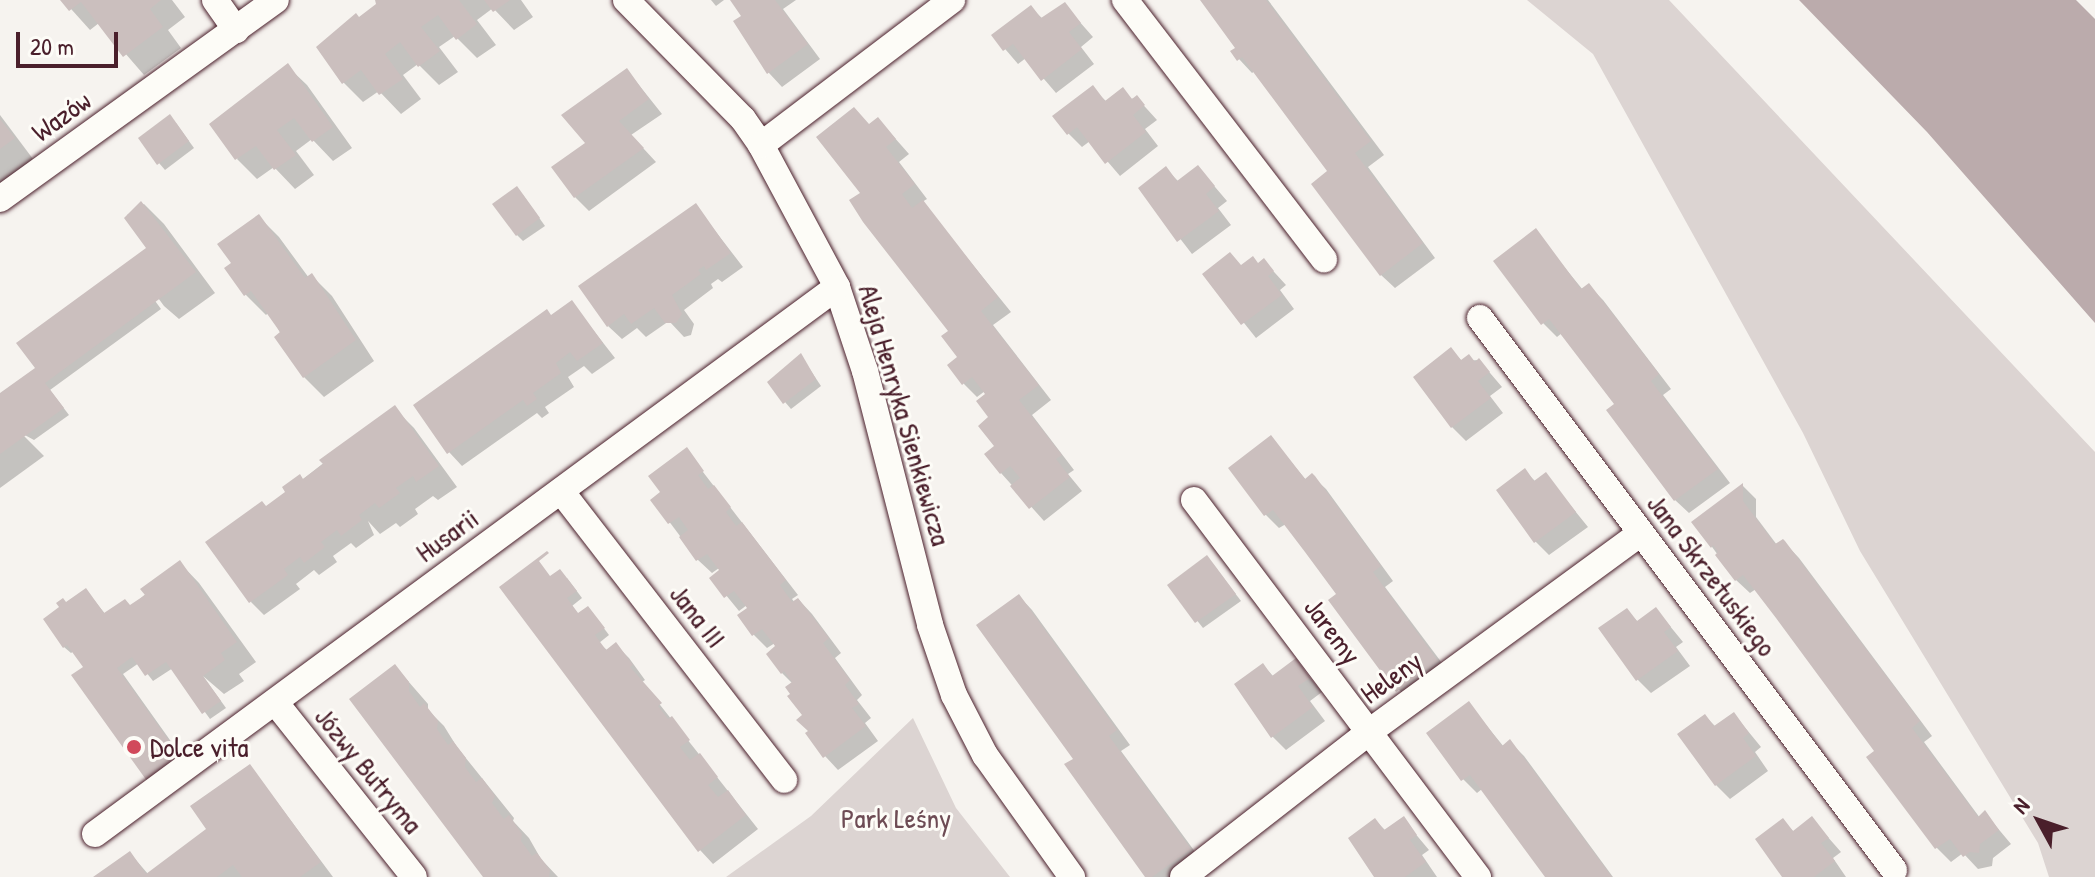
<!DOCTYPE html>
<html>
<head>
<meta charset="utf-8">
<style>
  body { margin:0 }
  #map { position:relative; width:2095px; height:877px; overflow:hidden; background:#f6f3ef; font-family:"Patrick Hand",sans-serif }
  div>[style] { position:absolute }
  .green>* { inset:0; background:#dcd4d2 }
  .water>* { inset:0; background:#bbabac }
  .shadow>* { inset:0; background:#0003 }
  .building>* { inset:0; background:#cbbfbe }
  .roads { filter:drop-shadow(0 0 2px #4a1f2b) drop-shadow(0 0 2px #4a1f2b) }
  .street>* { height:26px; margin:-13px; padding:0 13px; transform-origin:13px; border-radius:13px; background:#fdfcf7 }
  .dots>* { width:22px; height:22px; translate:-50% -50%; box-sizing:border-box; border:4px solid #fdfcf7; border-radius:50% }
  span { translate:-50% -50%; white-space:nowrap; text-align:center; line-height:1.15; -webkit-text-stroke:6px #fdfcf7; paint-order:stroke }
  .street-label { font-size:28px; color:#4a1f2b }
  .poi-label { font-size:28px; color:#4a1f2b }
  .left { translate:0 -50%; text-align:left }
  .park-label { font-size:28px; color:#6e4c55 }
  .north { position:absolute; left:1999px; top:781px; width:80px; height:80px; -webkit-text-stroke:6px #fdfcf7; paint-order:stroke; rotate:310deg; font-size:22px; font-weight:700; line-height:32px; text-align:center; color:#4a1f2b }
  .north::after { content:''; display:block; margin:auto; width:28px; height:36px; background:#4a1f2b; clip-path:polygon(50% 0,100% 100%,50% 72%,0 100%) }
  .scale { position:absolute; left:16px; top:32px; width:102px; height:36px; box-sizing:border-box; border:4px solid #4a1f2b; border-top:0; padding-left:10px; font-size:24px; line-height:28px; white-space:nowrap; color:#4a1f2b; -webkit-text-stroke:6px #fdfcf7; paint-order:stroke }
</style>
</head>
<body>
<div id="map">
  <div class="green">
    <i style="clip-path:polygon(1527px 0,1669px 0,2095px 452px,2095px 877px,2049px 877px,2038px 843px,1860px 551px,1803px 433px,1593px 54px)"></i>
    <i style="clip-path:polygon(913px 718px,956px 808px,1010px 877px,726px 877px,811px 816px)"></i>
  </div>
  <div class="water">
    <i style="clip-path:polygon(1799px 0,2076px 0,2095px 19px,2095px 323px,1927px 132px)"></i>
  </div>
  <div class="shadow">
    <i style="clip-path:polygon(63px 0,172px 0,185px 17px,168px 30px,181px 48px,144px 75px,99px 23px,90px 30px)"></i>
    <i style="clip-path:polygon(379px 0,521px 0,533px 17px,514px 30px,493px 8px,477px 20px,496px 45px,477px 58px,455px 36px,439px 47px,458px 72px,439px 85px,418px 64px,403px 75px,421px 99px,401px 114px,379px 91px,363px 102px,343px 82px,359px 19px,378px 5px)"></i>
    <i style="clip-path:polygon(711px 0,724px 0,716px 6px)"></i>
    <i style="clip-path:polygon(735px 0,796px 0,783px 9px,820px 59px,782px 87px,769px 73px,736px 22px,744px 16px)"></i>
    <i style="clip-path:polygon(1202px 0,1268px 0,1384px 155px,1368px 167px,1435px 258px,1395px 288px,1381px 275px,1330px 171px,1255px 71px,1252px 73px,1239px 59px,1238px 48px)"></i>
    <i style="clip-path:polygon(1064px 4px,1093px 37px,1081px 47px,1094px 64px,1056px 93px,1026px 58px,1018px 64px,994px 36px,1031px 8px,1043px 19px)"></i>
    <i style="clip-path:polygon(287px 66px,307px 85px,352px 148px,333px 161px,312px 139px,296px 151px,314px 175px,295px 189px,274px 167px,257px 179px,237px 159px)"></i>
    <i style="clip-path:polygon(627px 70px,662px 114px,631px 135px,656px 162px,589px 211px,575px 197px,588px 143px)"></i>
    <i style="clip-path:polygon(1092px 88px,1107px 102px,1137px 98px,1157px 120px,1145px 129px,1158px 146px,1120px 176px,1090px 141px,1082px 147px,1068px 133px)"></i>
    <i style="clip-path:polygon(0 115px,33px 159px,0 184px)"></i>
    <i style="clip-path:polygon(878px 119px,909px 154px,899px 162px,927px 199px,922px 202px,1011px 312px,993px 325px,1051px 400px,1032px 415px,1074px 470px,1068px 474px,1082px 491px,1044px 521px,1001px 473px,988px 394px,985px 391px,977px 397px,964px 384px,951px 332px,862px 193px,870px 126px)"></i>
    <i style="clip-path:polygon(176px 123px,194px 148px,165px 170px,159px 163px)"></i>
    <i style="clip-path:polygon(1198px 167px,1227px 201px,1218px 208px,1231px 225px,1192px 254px,1141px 188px,1166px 169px,1179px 182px)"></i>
    <i style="clip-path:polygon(523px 195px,545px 226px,523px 241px,517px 235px)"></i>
    <i style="clip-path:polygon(144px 204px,164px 224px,215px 293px,179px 319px,164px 306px,136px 268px,131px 268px,161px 309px,50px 390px,69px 415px,34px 440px,21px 433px,44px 456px,0 488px,0 395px,37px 368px,148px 248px,127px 215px)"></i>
    <i style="clip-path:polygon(696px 206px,743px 267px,722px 282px,718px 279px,711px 284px,713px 288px,684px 310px,694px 324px,691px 335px,684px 337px,669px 321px,646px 337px,637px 328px,622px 339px,608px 326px)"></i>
    <i style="clip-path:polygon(259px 217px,279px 237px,309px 278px,312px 276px,332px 296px,374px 361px,324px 397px,304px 377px,269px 312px,266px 315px,246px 295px,234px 264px)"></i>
    <i style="clip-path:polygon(1535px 231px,1583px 290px,1589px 286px,1603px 300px,1671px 389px,1663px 395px,1730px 483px,1689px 513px,1675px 500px,1617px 404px,1562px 333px,1557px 337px,1543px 323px)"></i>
    <i style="clip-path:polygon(1264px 261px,1286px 285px,1280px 290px,1294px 309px,1256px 338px,1205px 274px,1259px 265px)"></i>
    <i style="clip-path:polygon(572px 303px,615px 358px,592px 374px,584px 366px,568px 377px,574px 387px,545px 407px,549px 413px,542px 418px,537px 413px,462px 466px,449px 452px,552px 317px)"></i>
    <i style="clip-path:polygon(1451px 350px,1462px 361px,1479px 360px,1502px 387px,1490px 396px,1503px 413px,1466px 441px,1452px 427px)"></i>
    <i style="clip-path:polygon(801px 356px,821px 386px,791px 409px,785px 402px)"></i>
    <i style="clip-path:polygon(394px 408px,414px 428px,457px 487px,438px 500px,433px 496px,415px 509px,418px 514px,400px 527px,396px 523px,380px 534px,368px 521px,374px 535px,356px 548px,351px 543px,333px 556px,337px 562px,319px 575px,314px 570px,296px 584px,300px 589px,264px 615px,251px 602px,266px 508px)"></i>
    <i style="clip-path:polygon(1271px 438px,1307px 481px,1312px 476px,1326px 489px,1393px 581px,1385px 587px,1451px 675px,1411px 705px,1331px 601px,1339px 595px,1286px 524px,1279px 528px,1266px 515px,1231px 469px)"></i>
    <i style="clip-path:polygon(686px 450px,798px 595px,792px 599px,795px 603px,799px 600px,812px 614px,841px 653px,835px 658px,862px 695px,857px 700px,871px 718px,865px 723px,878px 741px,838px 770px,825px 756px,810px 732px,793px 684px,782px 673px,778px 647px,775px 643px,767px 648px,754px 635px,747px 605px,739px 611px,712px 578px,722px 571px,719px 568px,712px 573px,698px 560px,653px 500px,663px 493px)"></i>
    <i style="clip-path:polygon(1525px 471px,1536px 482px,1546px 475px,1588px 527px,1549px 555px,1535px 541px)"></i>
    <i style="clip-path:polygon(1743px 486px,1756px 499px,1756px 517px,1777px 545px,1783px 541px,1799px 558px,1932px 736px,1924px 742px,1980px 818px,1985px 813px,2011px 844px,1993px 858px,1992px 866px,1978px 869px,1963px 853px,1951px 862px,1937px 848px,1869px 757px,1877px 751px,1756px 589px,1750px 593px,1736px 580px,1694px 522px)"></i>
    <i style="clip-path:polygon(180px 563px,199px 583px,256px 662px,239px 674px,244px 681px,224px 694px,203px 676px,226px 708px,210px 719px,173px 668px,153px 681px,139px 663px,123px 674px,192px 771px,86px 667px,74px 651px,71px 653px,64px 647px,66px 604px,86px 590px,106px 615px,131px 607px)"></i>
    <i style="clip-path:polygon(1213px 564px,1241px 601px,1203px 628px,1169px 585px)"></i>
    <i style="clip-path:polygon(551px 578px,567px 578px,582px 598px,572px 606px,579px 615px,594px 615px,609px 635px,599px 643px,608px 651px,616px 645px,629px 658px,645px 680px,642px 682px,758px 829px,713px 864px,700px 850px)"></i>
    <i style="clip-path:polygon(1019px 596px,1032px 610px,1130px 745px,1121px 751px,1204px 864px,1185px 877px,1147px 877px,1075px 759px)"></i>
    <i style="clip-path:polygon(1656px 609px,1683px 642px,1676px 647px,1690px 666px,1651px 693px,1638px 680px,1626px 610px,1638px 622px)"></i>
    <i style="clip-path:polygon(1296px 661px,1322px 692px,1310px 701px,1325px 721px,1286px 750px,1272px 736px,1263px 665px,1274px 677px)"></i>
    <i style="clip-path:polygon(395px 666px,428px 704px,428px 710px,444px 726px,457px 747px,514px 818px,513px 821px,529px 838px,541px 859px,558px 877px,486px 877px)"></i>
    <i style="clip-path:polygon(1469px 704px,1504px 747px,1510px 742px,1524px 756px,1613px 877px,1547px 877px,1482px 789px,1477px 793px,1463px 779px)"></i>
    <i style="clip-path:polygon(1734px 714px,1761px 747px,1755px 752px,1768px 771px,1730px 799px,1716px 785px,1705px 716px,1716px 727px)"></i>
    <i style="clip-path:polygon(250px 766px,333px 877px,96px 877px,130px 853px,148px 874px,209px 829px)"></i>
    <i style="clip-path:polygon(1403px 819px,1429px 850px,1422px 855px,1437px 877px,1377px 877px,1375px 820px,1386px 831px)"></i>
    <i style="clip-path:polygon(1812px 819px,1841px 852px,1833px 858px,1846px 877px,1785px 877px,1783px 821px,1794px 832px)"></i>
  </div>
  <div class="building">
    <i style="clip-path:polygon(60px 0,161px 0,150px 9px,163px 27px,123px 57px,81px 2px,69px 11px)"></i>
    <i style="clip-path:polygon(375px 0,459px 0,477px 24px,456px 40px,438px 15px,421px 27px,440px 51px,418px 67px,400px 42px,385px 54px,403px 79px,379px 95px,361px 70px,342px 84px,316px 47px,356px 13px,359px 17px,376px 4px)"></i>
    <i style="clip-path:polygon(484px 0,510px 0,493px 12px)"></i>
    <i style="clip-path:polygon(730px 0,775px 0,808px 44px,767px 74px,733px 21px,741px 16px)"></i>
    <i style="clip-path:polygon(1200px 0,1266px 0,1371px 141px,1355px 153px,1423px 243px,1380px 276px,1311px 184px,1327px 171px,1242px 57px,1237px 61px,1230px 51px,1235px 48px)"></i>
    <i style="clip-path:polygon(1065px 2px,1081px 23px,1069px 32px,1082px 49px,1041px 81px,1013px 44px,1003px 51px,991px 35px,1031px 5px,1041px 18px)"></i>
    <i style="clip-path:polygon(288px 63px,333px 127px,312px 142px,294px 118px,277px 130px,296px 155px,274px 170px,256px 146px,235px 160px,209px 124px)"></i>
    <i style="clip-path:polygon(627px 68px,649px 99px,619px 121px,644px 148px,574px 198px,551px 167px,585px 143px,561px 115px)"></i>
    <i style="clip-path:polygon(1093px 85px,1105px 101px,1123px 87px,1132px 99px,1137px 95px,1145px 105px,1133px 115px,1146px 132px,1105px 164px,1077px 127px,1067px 135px,1052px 116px)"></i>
    <i style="clip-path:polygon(854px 107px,869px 124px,878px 117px,896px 139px,886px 147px,915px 184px,902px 194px,912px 208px,923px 200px,998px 297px,981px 311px,1039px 385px,1019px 400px,1062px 455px,1056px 459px,1070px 477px,1029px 509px,1010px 486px,1020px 478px,1010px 466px,1000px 474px,984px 454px,994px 446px,978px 426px,988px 417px,976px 401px,985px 394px,972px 377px,962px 385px,947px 365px,957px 357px,941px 336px,948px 331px,863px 222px,849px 200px,860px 193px,816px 137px)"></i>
    <i style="clip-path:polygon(170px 114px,189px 141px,157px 165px,138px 138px)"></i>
    <i style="clip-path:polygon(0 119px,15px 138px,0 149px)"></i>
    <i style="clip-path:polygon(1198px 165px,1215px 186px,1206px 194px,1219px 211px,1177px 242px,1138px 188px,1166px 166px,1177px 181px)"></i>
    <i style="clip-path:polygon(517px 186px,540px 218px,516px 236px,492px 204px)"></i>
    <i style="clip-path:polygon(141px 201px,196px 272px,45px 383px,64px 408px,0 454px,0 393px,35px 368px,16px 343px,146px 248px,124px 218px)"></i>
    <i style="clip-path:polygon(696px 203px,731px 253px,706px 270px,704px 266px,698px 270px,701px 274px,672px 295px,682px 314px,676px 323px,665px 323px,654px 308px,631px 324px,624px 314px,607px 327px,578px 286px)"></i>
    <i style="clip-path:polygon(259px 214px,305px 278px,312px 273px,356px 340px,303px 378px,274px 337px,280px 332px,263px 308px,251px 291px,244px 296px,224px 268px,231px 263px,217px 244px)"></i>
    <i style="clip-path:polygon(1536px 228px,1581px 289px,1589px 283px,1659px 374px,1651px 381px,1718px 469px,1674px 501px,1606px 410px,1614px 404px,1549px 319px,1541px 325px,1493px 261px)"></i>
    <i style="clip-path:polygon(1230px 252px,1241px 265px,1253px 256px,1258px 263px,1264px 258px,1274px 271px,1268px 276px,1282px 295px,1241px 325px,1202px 274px)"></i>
    <i style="clip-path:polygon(572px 300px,603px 343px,577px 361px,570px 352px,556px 363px,561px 373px,533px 393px,537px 399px,527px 406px,523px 400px,447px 454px,413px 405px,547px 309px,551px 315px)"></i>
    <i style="clip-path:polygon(1451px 347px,1461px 360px,1469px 354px,1475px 362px,1479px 358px,1490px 372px,1478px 381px,1491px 398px,1451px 428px,1413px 377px)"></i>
    <i style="clip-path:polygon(801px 353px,816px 379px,783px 404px,767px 382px)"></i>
    <i style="clip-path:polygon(395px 405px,439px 466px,416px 482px,413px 476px,396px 488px,400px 493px,379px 508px,375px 503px,359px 515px,362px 520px,341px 536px,337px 530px,321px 542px,325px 547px,304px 563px,300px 557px,284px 569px,288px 575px,249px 603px,205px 542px,262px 501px,266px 506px,285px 492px,282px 487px,300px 474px,303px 479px,323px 464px,319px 460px)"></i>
    <i style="clip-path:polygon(1271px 435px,1305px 479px,1312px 473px,1315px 476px,1381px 566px,1373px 572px,1438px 661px,1396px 692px,1328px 600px,1336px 594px,1305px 552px,1273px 510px,1264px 516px,1228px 468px)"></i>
    <i style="clip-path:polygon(687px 447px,704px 471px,698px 475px,708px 489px,714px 485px,731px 507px,726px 512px,736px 526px,742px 522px,786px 580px,780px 585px,792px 602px,798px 598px,829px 638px,823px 643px,850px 680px,845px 685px,859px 704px,852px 708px,866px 726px,823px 758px,805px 733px,808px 731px,796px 720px,802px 715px,787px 696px,790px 694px,785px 687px,792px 682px,784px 671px,781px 674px,766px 654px,775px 646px,762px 629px,752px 636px,737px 615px,747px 608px,734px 591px,724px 598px,709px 578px,719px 570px,707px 554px,696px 561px,679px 537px,688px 530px,679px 517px,668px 524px,650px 500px,660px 492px,648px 476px)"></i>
    <i style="clip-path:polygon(1525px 468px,1534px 481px,1546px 472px,1576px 512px,1534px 543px,1496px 490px)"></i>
    <i style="clip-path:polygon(1743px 483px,1743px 501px,1775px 544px,1783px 539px,1785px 541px,1920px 721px,1912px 728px,1978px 817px,1985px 810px,1999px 830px,1980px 844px,1979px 853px,1970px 852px,1963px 857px,1950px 839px,1935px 849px,1866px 757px,1874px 751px,1776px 618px,1743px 575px,1735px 581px,1715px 555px,1718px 552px,1713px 545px,1711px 548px,1691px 522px)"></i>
    <i style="clip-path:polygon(547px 551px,549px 553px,539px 561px,550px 576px,560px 569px,577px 591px,567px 598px,578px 613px,588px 606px,605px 628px,595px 635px,606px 650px,616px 642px,633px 665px,630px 667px,662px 703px,658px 706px,668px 719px,672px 716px,690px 740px,680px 747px,690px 760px,700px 753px,718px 777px,708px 785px,718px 797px,728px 790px,746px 815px,698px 852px,499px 587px)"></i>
    <i style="clip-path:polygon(1207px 555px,1236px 594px,1195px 623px,1167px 585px)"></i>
    <i style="clip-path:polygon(180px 560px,237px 642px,221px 653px,225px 660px,203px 676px,221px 701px,202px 714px,166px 662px,145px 676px,132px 657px,117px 668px,180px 756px,147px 781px,71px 675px,83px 667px,67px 645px,63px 648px,43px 619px,59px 607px,56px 603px,63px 598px,66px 602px,86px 588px,104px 613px,125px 599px,130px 605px,145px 595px,140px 589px)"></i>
    <i style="clip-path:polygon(1019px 594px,1117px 730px,1109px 736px,1191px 849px,1152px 877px,1145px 877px,1064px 764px,1073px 759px,976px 625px)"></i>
    <i style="clip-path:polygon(1656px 607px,1671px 627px,1664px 632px,1678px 651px,1636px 681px,1598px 628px,1627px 608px,1637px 621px)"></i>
    <i style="clip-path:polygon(1296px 658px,1310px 678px,1298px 686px,1313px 707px,1271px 738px,1234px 684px,1263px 663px,1272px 676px)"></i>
    <i style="clip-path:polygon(395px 664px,409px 682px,409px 691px,420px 707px,424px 703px,438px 721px,437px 729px,448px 745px,453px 741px,466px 758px,465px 767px,476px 782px,482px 778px,495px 796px,492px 803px,504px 819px,509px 815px,522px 834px,521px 841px,532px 856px,537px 853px,550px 870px,549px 877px,483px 877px,349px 699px)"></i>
    <i style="clip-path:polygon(1469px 701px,1502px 746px,1510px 739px,1612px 877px,1545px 877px,1470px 775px,1461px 781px,1426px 733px)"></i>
    <i style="clip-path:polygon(1734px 712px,1749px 733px,1743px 738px,1756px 756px,1715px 786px,1677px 734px,1705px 714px,1714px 726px)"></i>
    <i style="clip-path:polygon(250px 764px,321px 862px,300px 877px,242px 877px,233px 865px,217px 877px,93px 877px,130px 851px,146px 874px,206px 829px,190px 806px)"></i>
    <i style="clip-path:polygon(1404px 816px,1417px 835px,1410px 840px,1426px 862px,1405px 877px,1374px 877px,1348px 838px,1375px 818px,1384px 830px)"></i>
    <i style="clip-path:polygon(1812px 816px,1829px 838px,1821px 843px,1835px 861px,1814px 877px,1782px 877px,1755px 839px,1783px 818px,1793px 831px)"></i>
  </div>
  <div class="roads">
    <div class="street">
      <i style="left:215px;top:0;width:37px;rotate:55deg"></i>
      <i style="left:626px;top:0;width:167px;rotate:45.5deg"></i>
      <i style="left:743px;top:119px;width:32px;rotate:55deg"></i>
      <i style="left:761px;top:145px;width:161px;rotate:61.8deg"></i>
      <i style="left:837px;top:287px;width:89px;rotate:71.6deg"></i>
      <i style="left:865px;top:371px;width:262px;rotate:75.6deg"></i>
      <i style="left:930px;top:625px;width:74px;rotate:71.1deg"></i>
      <i style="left:954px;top:695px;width:68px;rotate:62.7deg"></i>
      <i style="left:985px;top:755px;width:150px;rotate:54.5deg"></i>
      <i style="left:1125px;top:0;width:327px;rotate:52.5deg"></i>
      <i style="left:761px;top:145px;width:240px;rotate:-37.2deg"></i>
      <i style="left:0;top:199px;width:340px;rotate:-35.8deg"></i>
      <i style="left:1480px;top:318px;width:690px;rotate:53.13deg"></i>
      <i style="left:561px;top:491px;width:365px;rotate:52.3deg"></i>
      <i style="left:1194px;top:500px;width:472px;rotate:53deg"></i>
      <i style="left:275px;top:702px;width:223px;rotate:51.5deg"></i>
      <i style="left:95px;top:834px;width:922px;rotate:-36.4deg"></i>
      <i style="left:1183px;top:877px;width:236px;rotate:-37.9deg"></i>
      <i style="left:1369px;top:732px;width:337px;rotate:-36.2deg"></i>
    </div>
  </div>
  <div class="dots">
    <i style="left:134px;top:747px;background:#d1495b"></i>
  </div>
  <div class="street-label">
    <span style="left:61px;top:116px;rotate:-36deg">Wazów</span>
    <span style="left:905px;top:415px;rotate:74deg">Aleja Henryka Sienkiewicza</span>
    <span style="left:447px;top:535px;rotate:-36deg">Husarii</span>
    <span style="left:1712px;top:575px;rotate:53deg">Jana Skrzetuskiego</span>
    <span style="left:698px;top:616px;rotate:52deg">Jana III</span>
    <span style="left:1333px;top:631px;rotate:53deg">Jaremy</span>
    <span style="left:1391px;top:677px;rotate:-36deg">Heleny</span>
    <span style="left:369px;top:770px;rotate:51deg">Józwy Butryma</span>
  </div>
  <div class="poi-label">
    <span class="left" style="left:150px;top:747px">Dolce vita</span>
  </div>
  <div class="park-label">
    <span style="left:896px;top:818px">Park Leśny</span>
  </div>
  <div class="north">N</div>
  <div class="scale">20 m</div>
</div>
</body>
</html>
